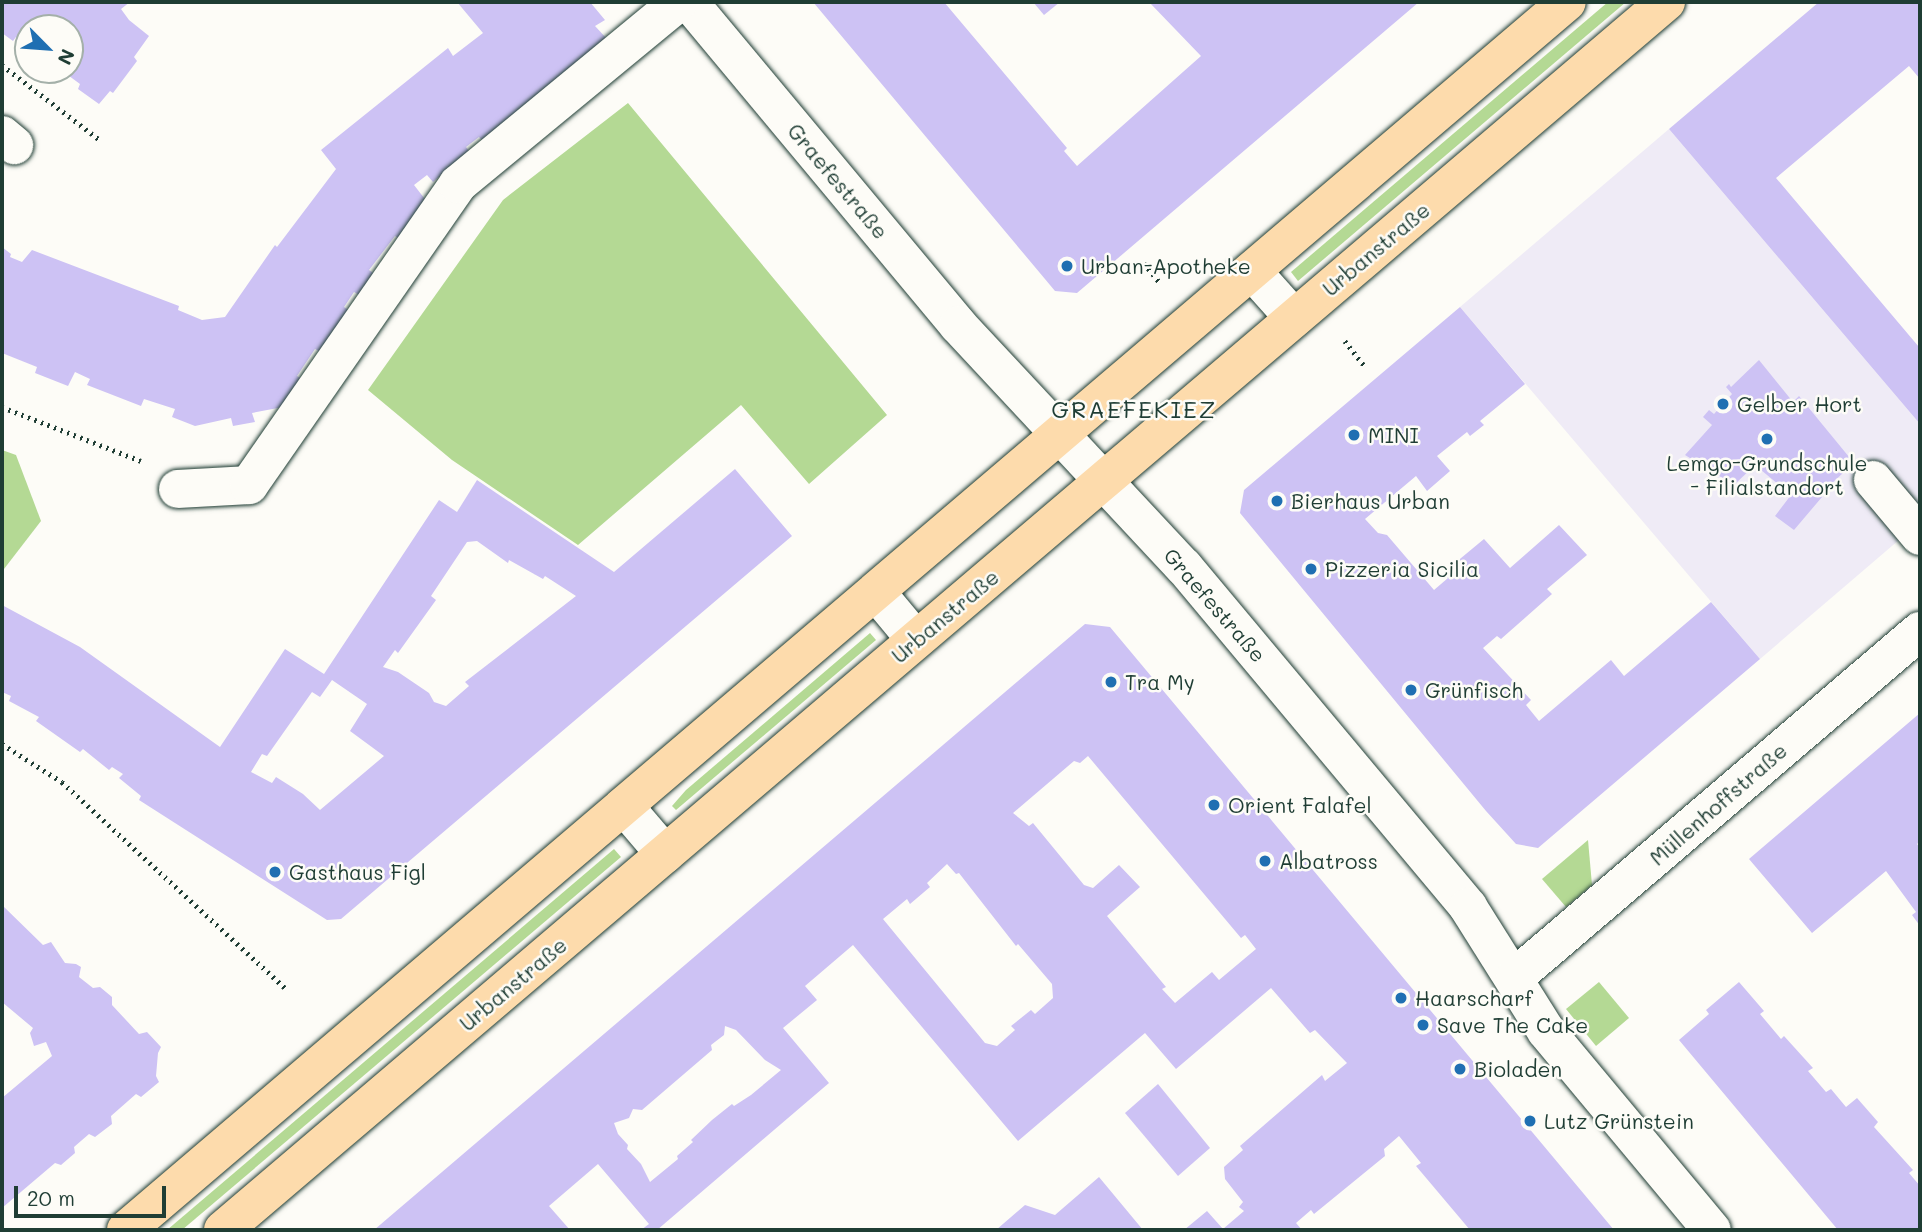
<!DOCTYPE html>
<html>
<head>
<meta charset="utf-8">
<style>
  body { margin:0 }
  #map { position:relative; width:1922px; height:1232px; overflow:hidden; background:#fdfcf7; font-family:Mali,sans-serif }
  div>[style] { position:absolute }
  .built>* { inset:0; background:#efebf6 }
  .green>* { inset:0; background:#b4d994 }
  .building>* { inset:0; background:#cdc2f4 }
  .path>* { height:4.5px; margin-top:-2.25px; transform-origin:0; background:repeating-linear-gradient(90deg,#1f3d34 0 2px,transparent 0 7px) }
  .roads { filter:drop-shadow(0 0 2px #1f3d34) drop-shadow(0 0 2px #1f3d34) }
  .minor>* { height:38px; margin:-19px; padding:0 19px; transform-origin:19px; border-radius:19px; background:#fdfcf7 }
  .major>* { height:38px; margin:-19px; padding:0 19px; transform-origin:19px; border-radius:19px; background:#fddbac }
  .dots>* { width:19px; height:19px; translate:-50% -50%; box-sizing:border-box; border:4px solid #fdfcf7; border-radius:50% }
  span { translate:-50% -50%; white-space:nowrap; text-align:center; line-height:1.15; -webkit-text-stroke:5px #fdfcf7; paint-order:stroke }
  .street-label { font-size:21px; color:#1f3d34 }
  .poi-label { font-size:21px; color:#1f3d34 }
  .left { translate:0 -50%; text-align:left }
  .quarter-label { font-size:24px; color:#1f3d34; letter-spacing:2px }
  .frame { position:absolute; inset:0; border:4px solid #1f3d34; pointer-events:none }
  .north { position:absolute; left:14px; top:14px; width:70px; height:70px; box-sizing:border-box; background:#fdfcf7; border:2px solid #a4b0a9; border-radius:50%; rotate:115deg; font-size:19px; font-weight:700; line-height:28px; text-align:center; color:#1f3d34 }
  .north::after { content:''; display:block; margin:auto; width:24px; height:32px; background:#1f6fb2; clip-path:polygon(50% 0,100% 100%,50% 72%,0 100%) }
  .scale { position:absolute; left:14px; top:1186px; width:152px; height:32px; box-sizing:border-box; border:4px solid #1f3d34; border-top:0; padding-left:9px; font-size:21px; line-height:24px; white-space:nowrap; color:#1f3d34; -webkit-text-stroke:5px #fdfcf7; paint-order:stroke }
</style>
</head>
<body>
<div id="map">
  <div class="built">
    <i style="clip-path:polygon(1669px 129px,1920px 424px,1920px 522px,1760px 659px,1460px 307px)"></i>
  </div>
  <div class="green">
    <i style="clip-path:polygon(1608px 2px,1626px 2px,1298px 281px,1291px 272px)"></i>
    <i style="clip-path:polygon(628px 103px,887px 415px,809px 484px,741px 405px,578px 545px,452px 460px,368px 390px,503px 200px)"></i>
    <i style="clip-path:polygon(2px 450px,16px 455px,41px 521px,4px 569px)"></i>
    <i style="clip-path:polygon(870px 633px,876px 640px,676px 810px,672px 806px,686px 790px)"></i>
    <i style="clip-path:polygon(1588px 840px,1592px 885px,1566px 907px,1542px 879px)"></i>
    <i style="clip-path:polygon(614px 849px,621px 857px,182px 1230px,167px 1230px)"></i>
    <i style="clip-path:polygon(1599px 982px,1629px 1018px,1596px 1046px,1566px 1009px)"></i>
  </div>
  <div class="building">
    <i style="clip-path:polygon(2px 2px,130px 2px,121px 9px,129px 20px,149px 36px,134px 57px,137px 61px,113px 93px,110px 91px,99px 104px,78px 89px,80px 84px,61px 70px,70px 70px,70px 28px,28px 28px,28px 45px,16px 37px,13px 41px,2px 33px)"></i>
    <i style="clip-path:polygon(457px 2px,590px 2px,605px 20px,595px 26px,608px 40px,482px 140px,479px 137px,466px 147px,469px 151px,433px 182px,427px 175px,414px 185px,428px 203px,401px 240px,395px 236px,369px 270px,376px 275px,361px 296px,354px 292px,344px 307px,350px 311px,321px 352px,315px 349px,297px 376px,302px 379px,283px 407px,252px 413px,255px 422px,233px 426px,231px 418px,195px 426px,172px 417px,175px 409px,144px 399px,141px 406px,87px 385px,90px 379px,75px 372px,68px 386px,35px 373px,37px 367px,2px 353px,2px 247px,11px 254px,10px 257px,22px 262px,32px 250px,179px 306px,178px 310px,202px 320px,225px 317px,275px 245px,277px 247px,336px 169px,321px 150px,448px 48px,453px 56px,483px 33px)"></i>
    <i style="clip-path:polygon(813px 2px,944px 2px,1067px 148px,1064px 151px,1077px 166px,1201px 56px,1149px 2px,1419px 2px,1077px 293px,1055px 291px)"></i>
    <i style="clip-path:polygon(1033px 2px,1060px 2px,1044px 15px)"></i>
    <i style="clip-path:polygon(1819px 2px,1920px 2px,1920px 79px,1909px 66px,1776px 178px,1919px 347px,1920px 424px,1669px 129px)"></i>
    <i style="clip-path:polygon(1460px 307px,1525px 384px,1480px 421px,1484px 425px,1470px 436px,1467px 432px,1437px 456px,1450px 471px,1427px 491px,1416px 476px,1365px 519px,1378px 533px,1387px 535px,1434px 590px,1448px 578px,1443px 573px,1484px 539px,1510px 568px,1559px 525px,1587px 555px,1547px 589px,1552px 594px,1501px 639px,1497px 636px,1483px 648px,1531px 700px,1526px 705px,1539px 721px,1611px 660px,1624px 676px,1711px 602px,1760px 659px,1538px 848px,1516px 844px,1486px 811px,1240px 513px,1244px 490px)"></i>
    <i style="clip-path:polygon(1759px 360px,1793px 402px,1799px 396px,1854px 463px,1820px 494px,1822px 497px,1794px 530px,1775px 516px,1791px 495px,1755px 465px,1734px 485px,1685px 455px,1712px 425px,1703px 417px,1709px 410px,1714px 414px,1732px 394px,1726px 387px,1729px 384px,1731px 387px)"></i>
    <i style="clip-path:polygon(evenodd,735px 469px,792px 536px,341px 919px,327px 920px,139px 800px,141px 796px,119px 778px,123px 774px,112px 767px,109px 770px,83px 749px,80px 752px,36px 721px,39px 717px,9px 701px,11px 696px,2px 692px,2px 605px,80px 647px,220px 747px,285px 649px,324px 674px,439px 500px,457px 512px,477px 480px,614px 572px,735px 469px,477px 541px,508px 563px,509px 560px,543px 579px,545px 576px,576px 596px,465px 682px,469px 686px,446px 706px,434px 702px,429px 693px,398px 672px,383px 667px,395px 650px,398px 653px,436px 600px,431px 596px,467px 542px,477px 541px,735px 469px,332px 680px,367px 704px,350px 731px,384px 756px,320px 810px,303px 794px,276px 777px,272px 783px,251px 772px,262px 754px,267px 756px,312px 692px,320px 697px,332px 680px)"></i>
    <i style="clip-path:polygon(evenodd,1085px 624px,1110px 627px,1614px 1230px,1470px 1230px,1416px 1166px,1421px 1163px,1399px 1136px,1384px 1149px,1385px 1156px,1314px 1214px,1311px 1210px,1296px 1223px,1302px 1230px,1184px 1230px,1207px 1211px,1223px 1229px,1244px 1211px,1239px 1207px,1243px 1202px,1225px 1179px,1224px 1167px,1243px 1150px,1240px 1146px,1322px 1075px,1325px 1081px,1347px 1063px,1315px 1030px,1310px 1033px,1271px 988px,1176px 1069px,1145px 1033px,1018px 1141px,853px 945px,805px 986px,817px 1000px,783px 1028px,829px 1083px,657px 1230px,641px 1230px,649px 1224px,598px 1164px,549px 1206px,570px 1230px,374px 1230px,1085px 624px,1088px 756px,1241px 938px,1245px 935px,1256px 949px,1219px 980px,1212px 972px,1175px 1003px,1162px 989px,1166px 987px,1107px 916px,1140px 887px,1119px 865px,1093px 888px,1084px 885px,1033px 823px,1029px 826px,1013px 813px,1074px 761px,1080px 763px,1088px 756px,1085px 624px,947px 864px,956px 874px,959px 873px,1016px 946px,1018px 944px,1052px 984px,1053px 998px,1035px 1014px,1031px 1010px,1011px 1026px,1015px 1030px,997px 1046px,985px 1043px,883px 919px,907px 899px,910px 904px,930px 887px,927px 883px,947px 864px,1085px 624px,725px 1026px,736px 1030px,765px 1060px,781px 1070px,751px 1095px,734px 1106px,732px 1104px,712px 1120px,691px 1140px,693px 1142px,677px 1156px,678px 1159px,650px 1182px,641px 1164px,627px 1149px,628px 1145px,618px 1134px,614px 1123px,629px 1118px,633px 1109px,642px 1110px,712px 1050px,711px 1045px,724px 1035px,725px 1026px)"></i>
    <i style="clip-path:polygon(1920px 713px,1920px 841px,1917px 844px,1920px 848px,1920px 926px,1912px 915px,1916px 912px,1886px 871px,1812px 933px,1749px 859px)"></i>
    <i style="clip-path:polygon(2px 905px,43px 945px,51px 942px,65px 963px,76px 964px,81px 967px,79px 977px,93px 988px,100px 987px,112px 997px,112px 1005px,139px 1034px,147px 1032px,161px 1047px,158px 1053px,156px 1076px,159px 1082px,141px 1097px,136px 1094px,111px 1116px,112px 1124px,95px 1137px,89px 1134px,74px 1147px,75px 1153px,61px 1165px,55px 1163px,2px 1208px,2px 1098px,52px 1056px,46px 1042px,34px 1046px,30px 1033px,33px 1028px,2px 1002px)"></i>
    <i style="clip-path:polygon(1739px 982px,1764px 1011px,1760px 1014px,1781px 1039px,1784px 1036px,1813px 1068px,1808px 1071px,1826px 1092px,1831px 1089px,1846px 1107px,1857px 1098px,1878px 1122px,1874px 1127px,1913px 1170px,1909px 1173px,1920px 1186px,1920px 1230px,1838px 1230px,1679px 1040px,1709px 1014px,1706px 1010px)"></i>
    <i style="clip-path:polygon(1158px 1084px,1210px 1148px,1178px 1176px,1125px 1113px)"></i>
    <i style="clip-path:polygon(1099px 1177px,1143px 1230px,996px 1230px,1025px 1205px,1055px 1215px)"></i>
  </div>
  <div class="path">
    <i style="left:2px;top:65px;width:123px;rotate:37.4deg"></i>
    <i style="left:1144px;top:263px;width:26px;rotate:51deg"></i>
    <i style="left:1345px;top:341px;width:31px;rotate:52deg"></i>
    <i style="left:2px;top:407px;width:149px;rotate:21.2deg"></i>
    <i style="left:2px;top:744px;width:71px;rotate:32.3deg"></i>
    <i style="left:62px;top:782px;width:304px;rotate:42.7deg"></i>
  </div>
  <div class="roads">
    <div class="minor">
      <i style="left:689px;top:2px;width:420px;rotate:50.2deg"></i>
      <i style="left:958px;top:325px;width:331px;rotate:47deg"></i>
      <i style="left:1184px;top:567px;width:443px;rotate:50.1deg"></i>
      <i style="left:1468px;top:907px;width:146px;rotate:57.8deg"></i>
      <i style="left:1546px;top:1031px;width:259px;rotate:50.2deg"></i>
      <i style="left:2px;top:135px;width:16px;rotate:40deg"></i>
      <i style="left:1252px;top:271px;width:63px;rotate:48.2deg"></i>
      <i style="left:1873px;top:480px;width:73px;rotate:50deg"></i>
      <i style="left:178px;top:489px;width:71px;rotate:-3.2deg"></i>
      <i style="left:249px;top:485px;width:366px;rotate:-55.2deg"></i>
      <i style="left:458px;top:184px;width:286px;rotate:-39.5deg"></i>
      <i style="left:876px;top:592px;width:62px;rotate:50.2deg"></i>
      <i style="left:624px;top:806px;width:63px;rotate:49.5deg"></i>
      <i style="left:1515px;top:977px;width:533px;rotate:-40.51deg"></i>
    </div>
    <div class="major">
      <i style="left:126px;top:1230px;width:1893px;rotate:-40.44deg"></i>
      <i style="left:223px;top:1230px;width:1895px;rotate:-40.4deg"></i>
    </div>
  </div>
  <div class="dots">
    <i style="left:1067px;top:266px;background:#1f6fb2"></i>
    <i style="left:1723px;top:404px;background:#1f6fb2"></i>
    <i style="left:1354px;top:435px;background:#1f6fb2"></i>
    <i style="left:1767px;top:439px;background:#1f6fb2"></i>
    <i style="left:1277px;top:501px;background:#1f6fb2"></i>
    <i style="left:1311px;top:569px;background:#1f6fb2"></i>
    <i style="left:1111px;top:682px;background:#1f6fb2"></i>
    <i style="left:1411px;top:690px;background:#1f6fb2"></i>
    <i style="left:1214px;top:805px;background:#1f6fb2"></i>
    <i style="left:1265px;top:861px;background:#1f6fb2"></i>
    <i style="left:275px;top:872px;background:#1f6fb2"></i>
    <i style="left:1401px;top:998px;background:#1f6fb2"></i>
    <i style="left:1423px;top:1025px;background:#1f6fb2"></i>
    <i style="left:1460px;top:1069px;background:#1f6fb2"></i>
    <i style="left:1530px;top:1121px;background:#1f6fb2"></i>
  </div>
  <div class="street-label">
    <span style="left:838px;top:181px;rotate:50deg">Graefestraße</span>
    <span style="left:1376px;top:249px;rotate:-40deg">Urbanstraße</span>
    <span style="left:1215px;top:605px;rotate:49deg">Graefestraße</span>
    <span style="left:945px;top:616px;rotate:-40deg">Urbanstraße</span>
    <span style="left:1718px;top:804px;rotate:-41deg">Müllenhoffstraße</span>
    <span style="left:513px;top:984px;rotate:-40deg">Urbanstraße</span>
  </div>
  <div class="poi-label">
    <span class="left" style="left:1081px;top:266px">Urban-Apotheke</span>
    <span class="left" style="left:1737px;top:404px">Gelber Hort</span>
    <span class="left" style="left:1368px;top:435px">MINI</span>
    <span style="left:1767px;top:475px">Lemgo-Grundschule<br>- Filialstandort</span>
    <span class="left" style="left:1291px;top:501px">Bierhaus Urban</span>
    <span class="left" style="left:1325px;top:569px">Pizzeria Sicilia</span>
    <span class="left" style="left:1125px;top:682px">Tra My</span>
    <span class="left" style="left:1425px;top:690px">Grünfisch</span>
    <span class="left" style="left:1228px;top:805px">Orient Falafel</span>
    <span class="left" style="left:1279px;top:861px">Albatross</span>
    <span class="left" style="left:289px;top:872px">Gasthaus Figl</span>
    <span class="left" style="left:1415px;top:998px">Haarscharf</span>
    <span class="left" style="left:1437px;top:1025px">Save The Cake</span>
    <span class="left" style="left:1474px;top:1069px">Bioladen</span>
    <span class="left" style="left:1544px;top:1121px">Lutz Grünstein</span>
  </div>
  <div class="quarter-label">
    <span style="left:1134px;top:409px">GRAEFEKIEZ</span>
  </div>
  <div class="frame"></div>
  <div class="north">N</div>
  <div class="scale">20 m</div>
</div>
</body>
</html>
